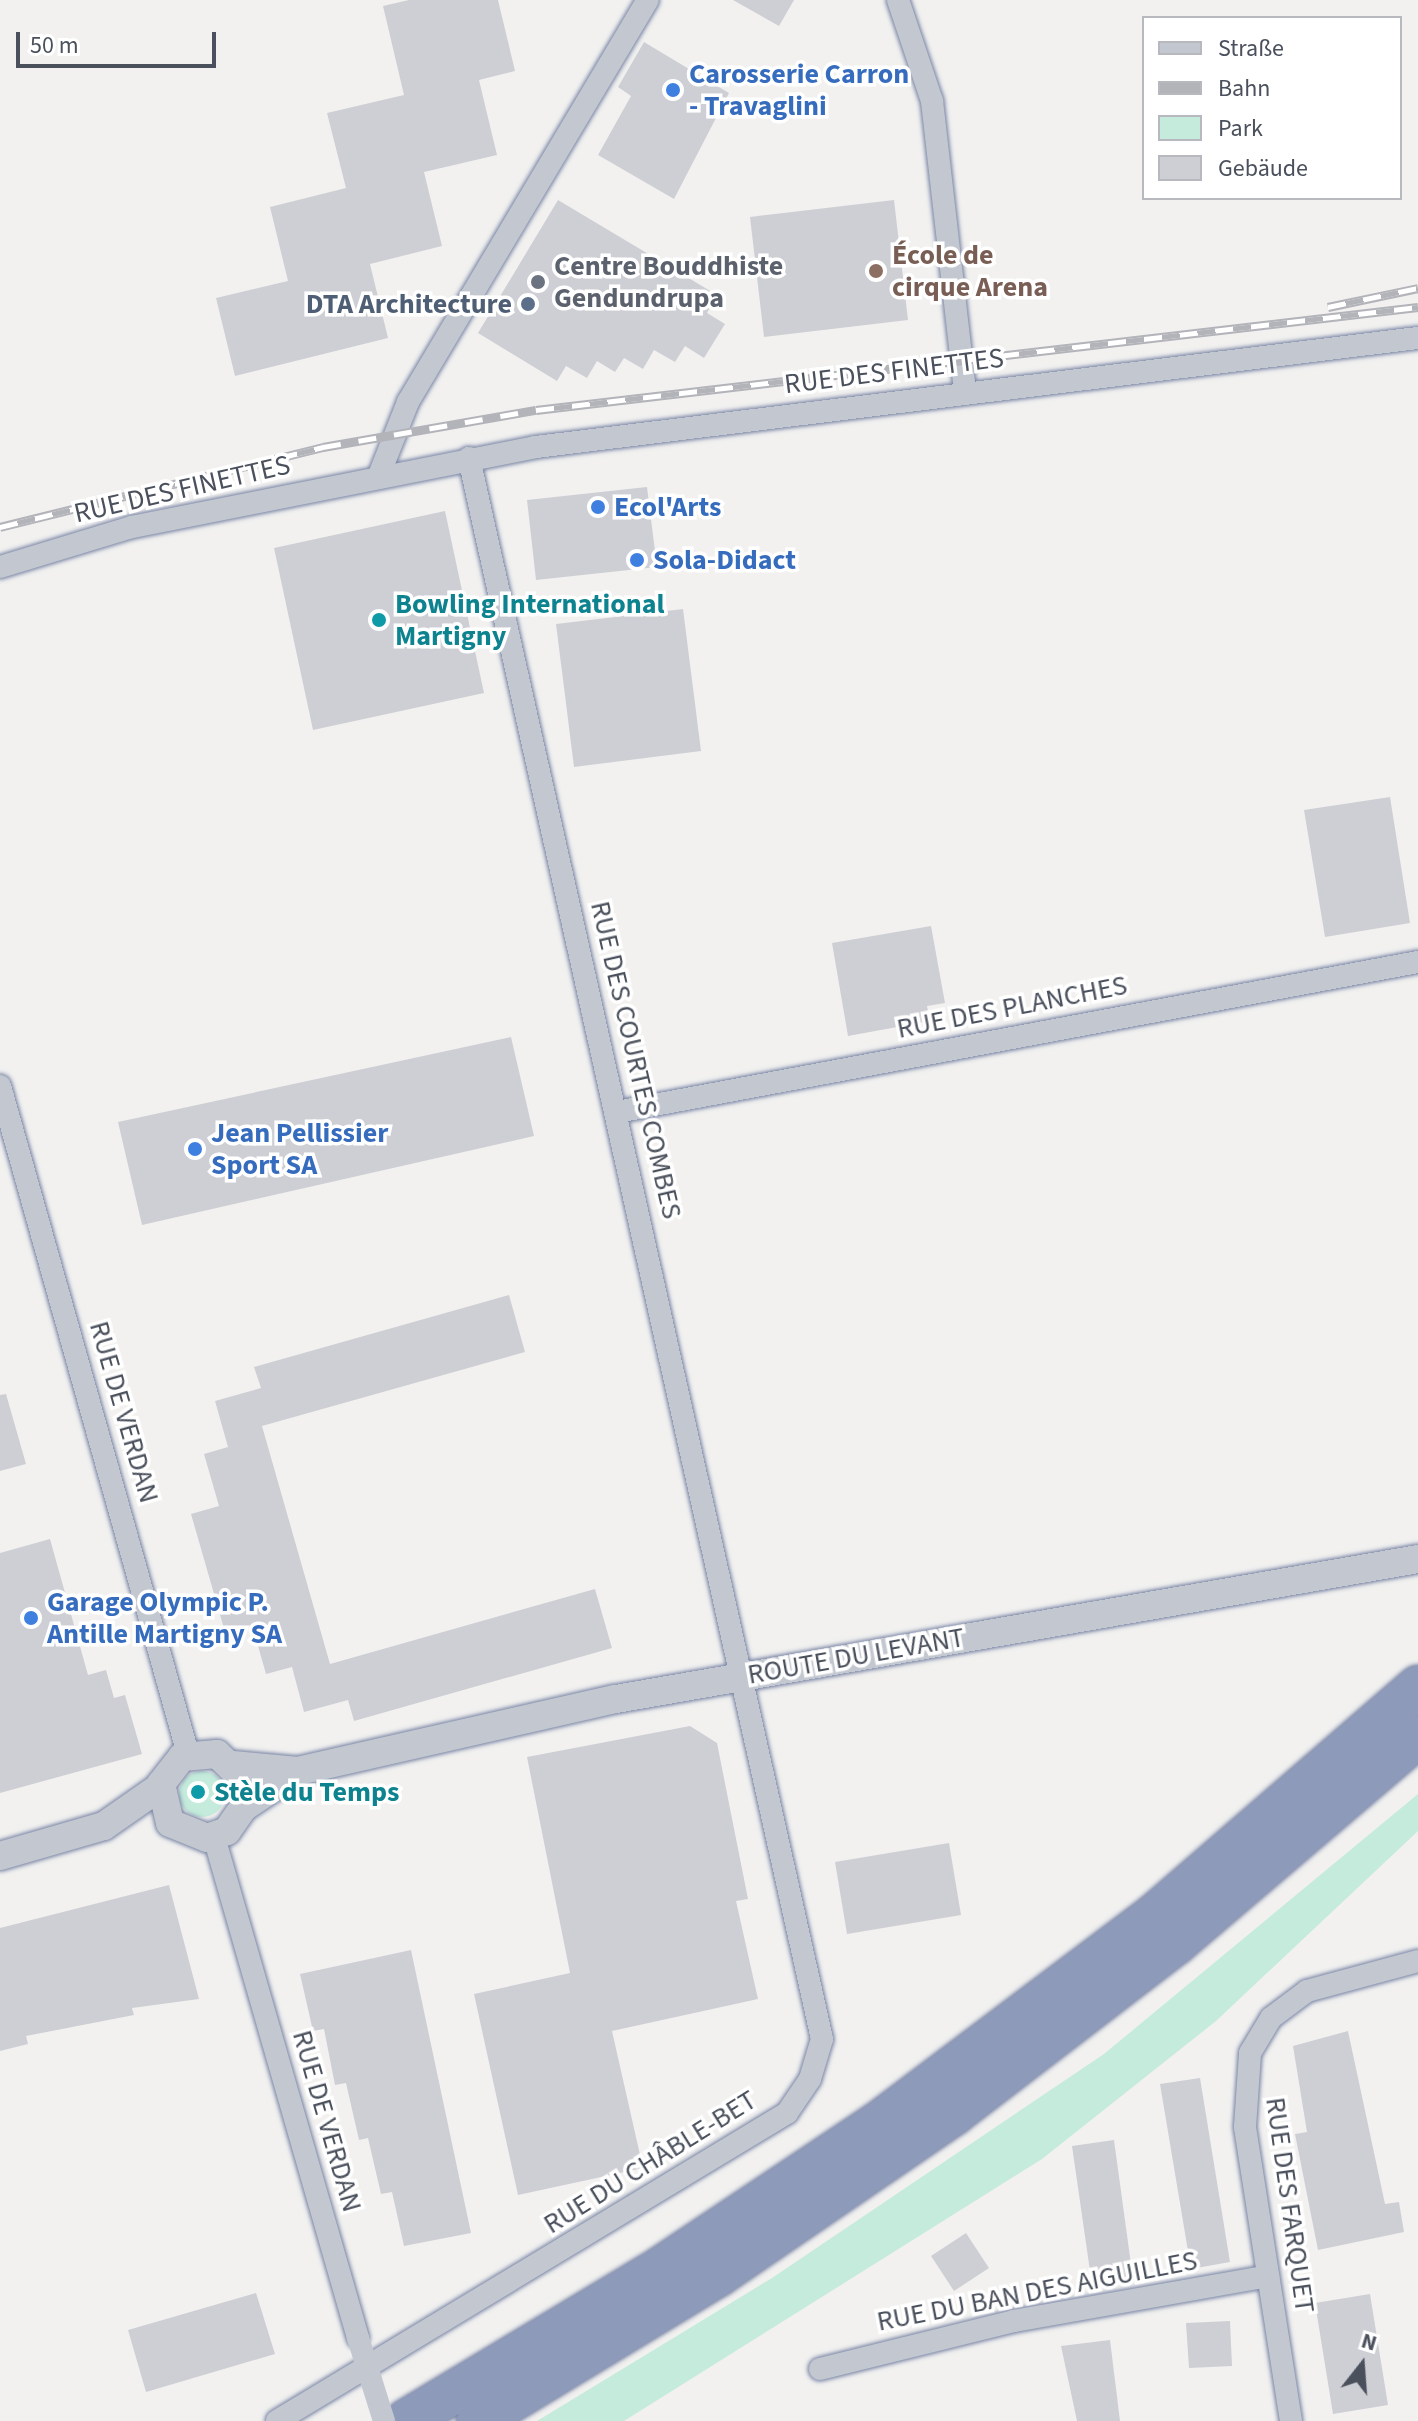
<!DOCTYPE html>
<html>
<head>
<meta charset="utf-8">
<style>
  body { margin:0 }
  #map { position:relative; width:1418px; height:2421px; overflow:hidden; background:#f2f1f0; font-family:"Source Sans 3",sans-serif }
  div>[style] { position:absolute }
  .green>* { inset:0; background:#c4ebdb }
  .round { border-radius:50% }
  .building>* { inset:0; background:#cecfd4 }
  .roads { filter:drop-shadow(0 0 2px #7985a5) drop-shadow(0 0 2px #7985a5) }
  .minor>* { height:22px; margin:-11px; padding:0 11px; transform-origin:11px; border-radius:11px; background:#c3c8d0 }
  .tertiary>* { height:28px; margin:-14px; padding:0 14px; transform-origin:14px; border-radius:14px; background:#c3c8d0 }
  .motorway>* { height:42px; margin:-21px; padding:0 21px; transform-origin:21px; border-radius:21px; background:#8e9ab9 }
  .rail>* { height:9px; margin-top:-4.5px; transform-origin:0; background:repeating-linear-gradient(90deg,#fff 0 18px,#b3b4ba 0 36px); box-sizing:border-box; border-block:2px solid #b3b4ba }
  .minor-bridge>* { height:22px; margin:-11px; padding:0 11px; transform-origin:11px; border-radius:11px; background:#c3c8d0 }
  .dots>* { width:22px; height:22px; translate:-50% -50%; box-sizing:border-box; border:4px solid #fff; border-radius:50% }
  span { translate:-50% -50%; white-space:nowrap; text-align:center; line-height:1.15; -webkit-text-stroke:7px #fff; paint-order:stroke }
  .shop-label { font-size:28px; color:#366cbe; font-weight:700 }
  .left { translate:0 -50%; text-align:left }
  .education-label { font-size:28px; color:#785e54; font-weight:700 }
  .worship-label { font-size:28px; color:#5b616d; font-weight:700 }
  .service-label { font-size:28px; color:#4e5e75; font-weight:700 }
  .right { translate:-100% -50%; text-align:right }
  .street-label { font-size:28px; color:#4a505c }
  .culture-label { font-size:28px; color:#0d838f; font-weight:700 }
  .legend { position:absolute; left:1142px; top:16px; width:260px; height:184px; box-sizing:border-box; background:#fff; border:2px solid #b7b9be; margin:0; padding:10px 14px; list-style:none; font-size:24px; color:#4a505c }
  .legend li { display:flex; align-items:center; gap:16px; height:40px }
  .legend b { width:40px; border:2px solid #b7b9be }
  .north { position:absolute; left:1322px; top:2325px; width:80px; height:80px; -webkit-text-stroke:6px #fff; paint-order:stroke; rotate:17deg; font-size:22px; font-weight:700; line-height:32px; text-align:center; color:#4a505c }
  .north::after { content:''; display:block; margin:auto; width:28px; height:36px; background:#4a505c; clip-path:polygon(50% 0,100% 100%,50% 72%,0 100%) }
  .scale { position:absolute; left:16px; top:32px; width:200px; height:36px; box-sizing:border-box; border:4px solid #4a505c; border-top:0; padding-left:10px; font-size:24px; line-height:28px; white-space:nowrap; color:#4a505c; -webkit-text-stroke:6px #fff; paint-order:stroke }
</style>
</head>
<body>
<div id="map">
  <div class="green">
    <i class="round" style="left:179px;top:1771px;width:46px;height:46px"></i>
    <i style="clip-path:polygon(1418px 1794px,1418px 1831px,1216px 2021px,1042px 2159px,624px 2421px,537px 2421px,772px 2278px,1104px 2054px)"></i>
  </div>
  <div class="building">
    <i style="clip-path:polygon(409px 0,498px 0,515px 71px,479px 80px,497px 155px,424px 172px,442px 246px,370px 264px,388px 338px,235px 376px,216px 298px,288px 281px,270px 207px,346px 188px,327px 113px,404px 95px,383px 6px)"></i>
    <i style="clip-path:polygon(733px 0,794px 0,779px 26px)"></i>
    <i style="clip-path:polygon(644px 42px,729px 93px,674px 199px,598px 155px,631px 96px,618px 87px)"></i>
    <i style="clip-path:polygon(558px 200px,717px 295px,707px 313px,725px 324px,704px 358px,685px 346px,675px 362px,654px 350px,643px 369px,624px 358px,615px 372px,597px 361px,587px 378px,566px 366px,557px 381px,478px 333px)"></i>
    <i style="clip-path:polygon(894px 200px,908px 320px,764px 337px,750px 217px)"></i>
    <i style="clip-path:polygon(647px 487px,657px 567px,536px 580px,527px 500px)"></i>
    <i style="clip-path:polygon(445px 511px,484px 693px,313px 730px,274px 548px)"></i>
    <i style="clip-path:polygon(683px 609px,701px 751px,574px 767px,556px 624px)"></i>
    <i style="clip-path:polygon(1390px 797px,1410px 923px,1325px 937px,1304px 810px)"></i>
    <i style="clip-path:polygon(931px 926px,945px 1003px,927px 1006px,930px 1021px,848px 1036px,832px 943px)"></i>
    <i style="clip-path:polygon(511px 1037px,534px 1136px,142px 1225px,118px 1122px)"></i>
    <i style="clip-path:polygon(509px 1295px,525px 1352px,262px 1426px,330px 1664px,595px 1589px,612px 1648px,354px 1721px,348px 1700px,304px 1712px,292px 1667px,266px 1674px,252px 1625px,225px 1632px,191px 1514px,219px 1506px,204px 1454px,228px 1447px,215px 1401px,261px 1388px,254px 1367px)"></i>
    <i style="clip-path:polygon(6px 1394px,26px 1464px,0 1471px,0 1395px)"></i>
    <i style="clip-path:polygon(50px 1539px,88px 1675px,106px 1670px,114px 1698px,125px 1695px,142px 1754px,0 1793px,0 1553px)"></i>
    <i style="clip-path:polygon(690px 1726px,717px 1743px,748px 1899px,736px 1901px,758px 1999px,612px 2031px,643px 2168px,518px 2195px,474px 1994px,570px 1973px,527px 1757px)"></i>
    <i style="clip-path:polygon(949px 1843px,961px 1915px,847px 1934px,835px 1862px)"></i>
    <i style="clip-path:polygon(169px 1885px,199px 1999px,132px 2008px,134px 2015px,26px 2036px,28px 2044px,0 2051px,0 1928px)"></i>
    <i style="clip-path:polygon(411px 1950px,471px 2233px,404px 2246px,392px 2192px,381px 2194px,368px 2138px,359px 2140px,346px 2083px,335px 2085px,324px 2029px,313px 2031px,300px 1974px)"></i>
    <i style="clip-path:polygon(1348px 2031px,1385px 2204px,1399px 2202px,1404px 2232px,1318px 2250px,1295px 2134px,1307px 2132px,1293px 2046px)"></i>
    <i style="clip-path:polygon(1200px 2078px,1230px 2262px,1191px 2269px,1160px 2084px)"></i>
    <i style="clip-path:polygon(1114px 2140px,1133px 2279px,1092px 2285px,1072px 2146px)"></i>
    <i style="clip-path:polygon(966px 2233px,989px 2268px,954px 2291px,931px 2256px)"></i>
    <i style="clip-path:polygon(256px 2293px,275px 2354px,146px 2392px,128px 2330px)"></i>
    <i style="clip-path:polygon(1370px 2294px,1388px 2405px,1333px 2414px,1315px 2303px)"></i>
    <i style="clip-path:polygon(1230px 2321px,1232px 2366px,1189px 2368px,1186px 2323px)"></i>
    <i style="clip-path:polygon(1110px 2340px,1120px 2421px,1077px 2421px,1061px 2346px)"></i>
  </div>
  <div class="roads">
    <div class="minor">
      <i style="left:898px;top:0;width:107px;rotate:71.4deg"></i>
      <i style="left:932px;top:101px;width:293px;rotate:83.5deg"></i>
      <i style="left:379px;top:475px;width:79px;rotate:-68.3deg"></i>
      <i style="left:408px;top:402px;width:468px;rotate:-59.2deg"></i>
      <i style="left:0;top:567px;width:138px;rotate:-16.9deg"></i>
      <i style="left:132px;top:527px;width:412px;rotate:-11.2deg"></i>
      <i style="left:536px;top:447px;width:889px;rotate:-7.05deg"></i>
      <i style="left:0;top:1086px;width:694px;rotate:74.28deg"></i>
      <i style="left:617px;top:1112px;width:815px;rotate:-10.61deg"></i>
      <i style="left:214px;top:1837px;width:521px;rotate:73.96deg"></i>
      <i style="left:820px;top:2369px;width:200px;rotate:-13.9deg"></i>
      <i style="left:1014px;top:2321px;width:258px;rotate:-10deg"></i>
      <i style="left:277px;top:2421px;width:596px;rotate:-31.13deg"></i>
      <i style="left:787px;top:2113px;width:41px;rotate:-55.9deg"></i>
      <i style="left:810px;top:2079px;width:42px;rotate:-73.3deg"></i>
      <i style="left:822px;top:2039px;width:1620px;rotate:-102.59deg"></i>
      <i style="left:1291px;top:2421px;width:298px;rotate:-98.9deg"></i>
      <i style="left:1245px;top:2127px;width:74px;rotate:-86.1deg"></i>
      <i style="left:1250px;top:2053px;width:41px;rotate:-59deg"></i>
      <i style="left:1271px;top:2018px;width:45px;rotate:-36.9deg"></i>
      <i style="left:1307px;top:1991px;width:115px;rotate:-15.1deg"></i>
    </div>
    <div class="tertiary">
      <i style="left:233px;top:1765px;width:65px;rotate:5.3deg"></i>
      <i style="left:298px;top:1771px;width:326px;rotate:-12.8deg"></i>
      <i style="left:616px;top:1699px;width:814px;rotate:-9.9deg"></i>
      <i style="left:244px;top:1807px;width:28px;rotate:-92deg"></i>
      <i style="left:243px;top:1779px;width:36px;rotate:-136deg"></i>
      <i style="left:217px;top:1754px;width:35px;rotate:175deg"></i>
      <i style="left:182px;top:1757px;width:34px;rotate:128deg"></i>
      <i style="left:161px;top:1784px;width:40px;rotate:77deg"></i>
      <i style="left:170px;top:1823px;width:40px;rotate:22deg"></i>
      <i style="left:207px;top:1838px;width:21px;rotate:-19deg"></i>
      <i style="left:227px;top:1831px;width:29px;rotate:-55deg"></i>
      <i style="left:244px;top:1807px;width:65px;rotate:-33.7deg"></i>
      <i style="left:0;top:1856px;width:108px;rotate:-16.1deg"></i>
      <i style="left:104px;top:1826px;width:68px;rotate:-34.9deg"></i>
    </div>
    <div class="motorway">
      <i style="left:406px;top:2421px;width:287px;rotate:-30.9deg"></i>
      <i style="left:652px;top:2274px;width:278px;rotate:-33.7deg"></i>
      <i style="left:883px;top:2120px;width:342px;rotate:-37deg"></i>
      <i style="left:1156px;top:1914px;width:347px;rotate:-40.9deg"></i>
      <i style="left:478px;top:2421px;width:281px;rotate:-31.3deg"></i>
      <i style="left:718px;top:2275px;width:285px;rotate:-34.4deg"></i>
      <i style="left:953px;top:2114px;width:281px;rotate:-37.5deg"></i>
      <i style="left:1176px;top:1943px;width:318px;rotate:-40.5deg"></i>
    </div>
  </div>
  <div class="rail">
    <i style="left:1328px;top:307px;width:92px;rotate:-11.9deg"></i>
    <i style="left:0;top:527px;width:333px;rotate:-13.9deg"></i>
    <i style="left:323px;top:447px;width:216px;rotate:-9.9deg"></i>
    <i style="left:536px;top:410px;width:888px;rotate:-6.66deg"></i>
  </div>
  <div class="minor-bridge">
    <i style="left:358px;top:2338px;width:87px;rotate:72.6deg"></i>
  </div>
  <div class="dots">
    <i style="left:673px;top:90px;background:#3f7fe0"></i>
    <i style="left:876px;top:271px;background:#8d6e63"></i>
    <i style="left:538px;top:282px;background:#6b7280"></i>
    <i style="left:528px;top:304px;background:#5c6f8a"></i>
    <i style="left:598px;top:507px;background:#3f7fe0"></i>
    <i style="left:637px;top:560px;background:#3f7fe0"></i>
    <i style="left:379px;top:620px;background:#0f9aa8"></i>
    <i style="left:195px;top:1149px;background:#3f7fe0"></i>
    <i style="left:31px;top:1618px;background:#3f7fe0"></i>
    <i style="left:198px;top:1792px;background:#0f9aa8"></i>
  </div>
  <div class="shop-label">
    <span class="left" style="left:689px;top:90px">Carosserie Carron<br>- Travaglini</span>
    <span class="left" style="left:614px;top:507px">Ecol'Arts</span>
    <span class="left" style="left:653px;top:560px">Sola-Didact</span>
    <span class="left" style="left:211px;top:1149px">Jean Pellissier<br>Sport SA</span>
    <span class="left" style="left:47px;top:1618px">Garage Olympic P.<br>Antille Martigny SA</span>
  </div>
  <div class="education-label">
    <span class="left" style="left:892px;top:271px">École de<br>cirque Arena</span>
  </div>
  <div class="worship-label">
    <span class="left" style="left:554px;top:282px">Centre Bouddhiste<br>Gendundrupa</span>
  </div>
  <div class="service-label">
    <span class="right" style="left:512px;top:304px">DTA Architecture</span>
  </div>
  <div class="street-label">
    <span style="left:894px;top:371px;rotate:-7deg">RUE DES FINETTES</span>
    <span style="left:182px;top:489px;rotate:-13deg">RUE DES FINETTES</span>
    <span style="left:1012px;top:1007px;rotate:-11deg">RUE DES PLANCHES</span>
    <span style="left:636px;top:1060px;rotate:77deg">RUE DES COURTES COMBES</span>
    <span style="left:124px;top:1412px;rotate:74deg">RUE DE VERDAN</span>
    <span style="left:856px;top:1656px;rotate:-10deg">ROUTE DU LEVANT</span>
    <span style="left:327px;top:2121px;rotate:74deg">RUE DE VERDAN</span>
    <span style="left:650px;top:2162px;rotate:-32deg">RUE DU CHÂBLE-BET</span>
    <span style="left:1290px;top:2205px;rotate:82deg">RUE DES FARQUET</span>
    <span style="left:1037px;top:2291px;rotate:-11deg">RUE DU BAN DES AIGUILLES</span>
  </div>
  <div class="culture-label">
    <span class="left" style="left:395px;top:620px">Bowling International<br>Martigny</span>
    <span class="left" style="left:214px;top:1792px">Stèle du Temps</span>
  </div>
  <ul class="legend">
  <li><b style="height:10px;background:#c3c8d0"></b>Straße</li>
  <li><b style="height:10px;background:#b3b4ba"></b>Bahn</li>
  <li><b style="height:22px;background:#c4ebdb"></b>Park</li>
  <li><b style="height:22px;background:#cecfd4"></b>Gebäude</li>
  </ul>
  <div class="north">N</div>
  <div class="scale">50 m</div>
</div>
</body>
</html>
